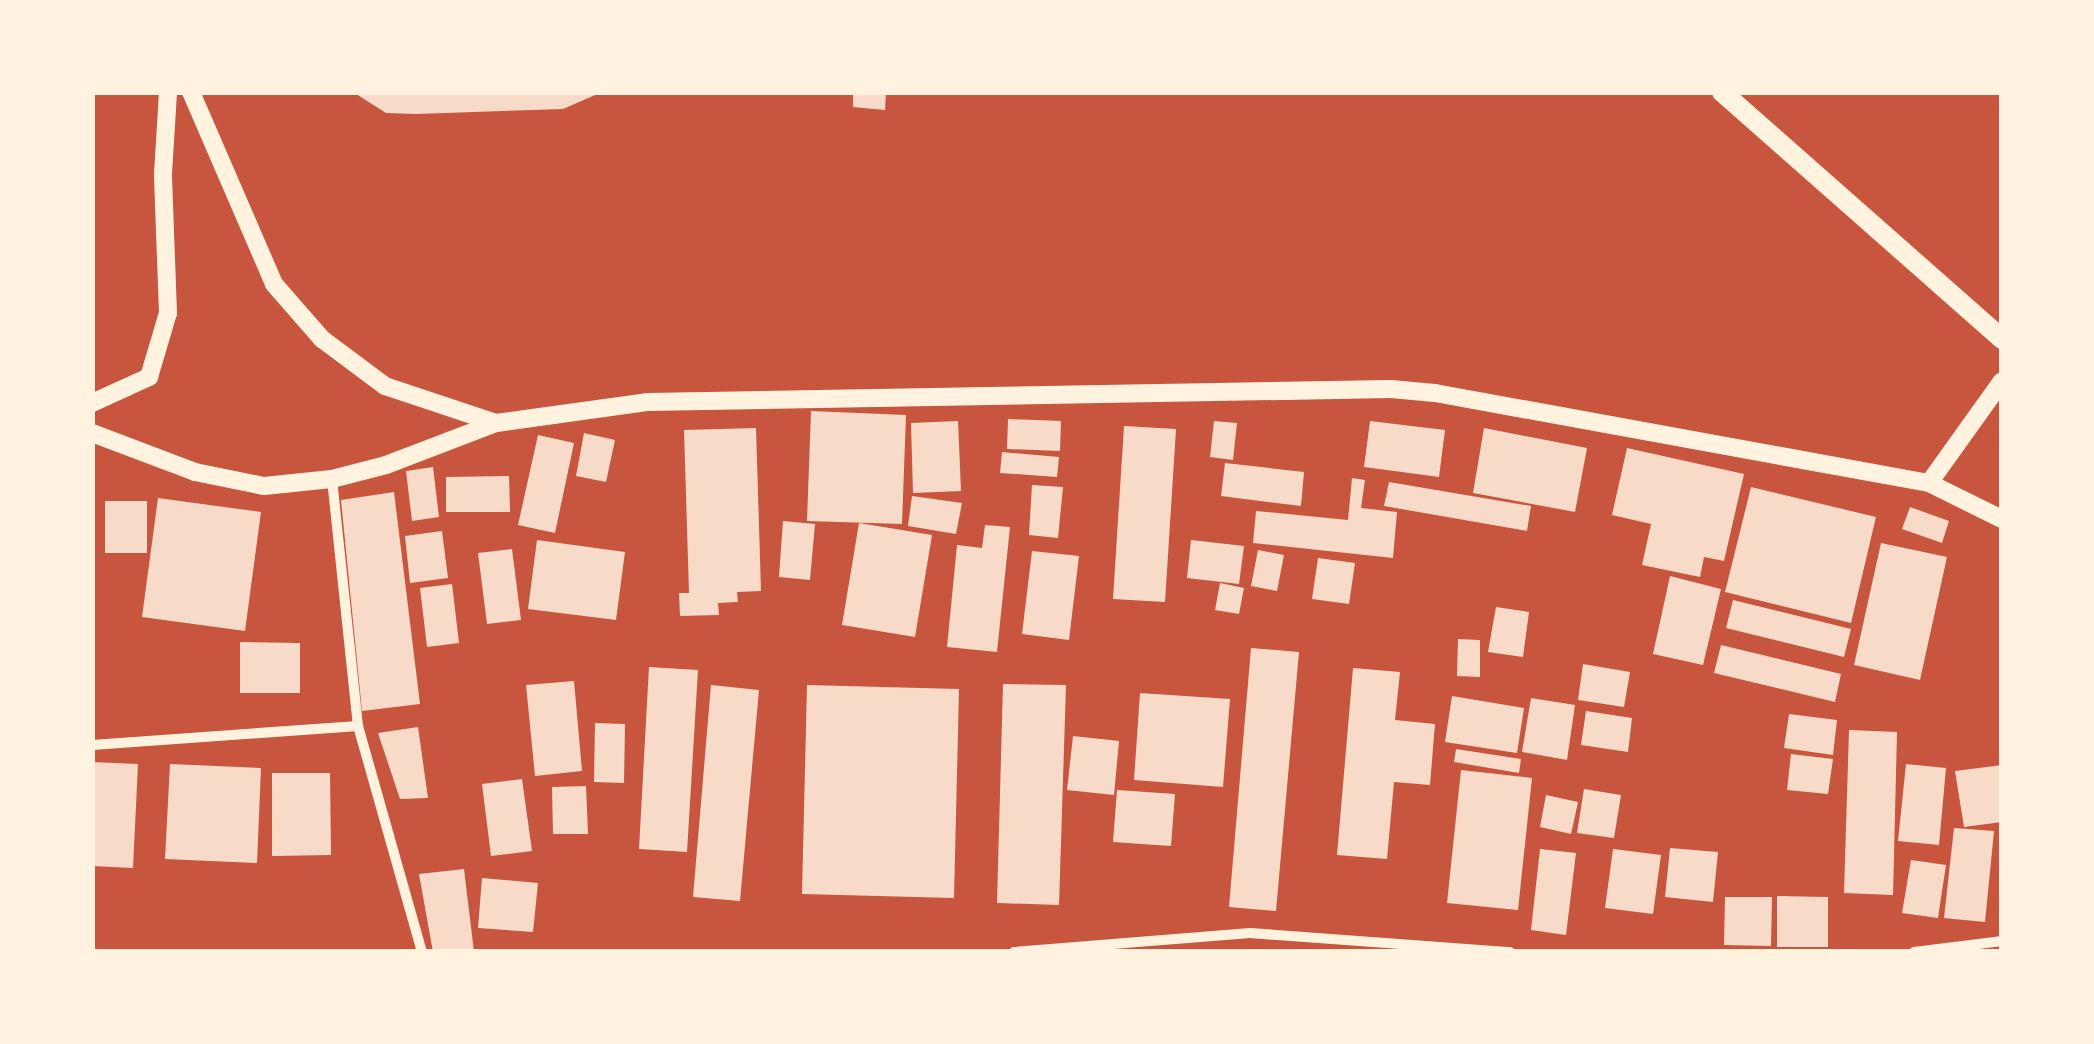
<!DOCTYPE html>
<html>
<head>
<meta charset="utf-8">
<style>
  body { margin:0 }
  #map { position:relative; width:2094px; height:1044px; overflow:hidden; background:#c8553d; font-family:"Fira Sans",sans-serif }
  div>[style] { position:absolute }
  .building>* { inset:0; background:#f7dbc8 }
  .minor>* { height:10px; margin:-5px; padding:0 5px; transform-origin:5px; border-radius:5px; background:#fff3e0 }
  .tertiary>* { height:18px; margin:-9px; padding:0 9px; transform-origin:9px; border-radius:9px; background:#fff3e0 }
  .secondary>* { height:20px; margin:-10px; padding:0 10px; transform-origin:10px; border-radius:10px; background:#fff3e0 }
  span { translate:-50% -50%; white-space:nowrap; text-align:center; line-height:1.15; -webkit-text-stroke:9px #fff3e0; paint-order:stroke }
  .frame { position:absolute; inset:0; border:95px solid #fff3e0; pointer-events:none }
</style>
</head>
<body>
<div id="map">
  <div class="building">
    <i style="clip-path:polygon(353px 92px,602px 92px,563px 109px,416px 114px,386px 113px)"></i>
    <i style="clip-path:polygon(853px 92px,886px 92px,885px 110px,853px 107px)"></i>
    <i style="clip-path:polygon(811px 411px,906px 415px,902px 524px,807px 521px)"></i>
    <i style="clip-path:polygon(1008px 419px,1061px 421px,1060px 451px,1007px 449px)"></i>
    <i style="clip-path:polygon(958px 421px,961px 491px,913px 493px,911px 423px)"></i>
    <i style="clip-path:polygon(1214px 421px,1237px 423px,1233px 460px,1210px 457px)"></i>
    <i style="clip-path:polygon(1370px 421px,1445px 430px,1439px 477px,1364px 467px)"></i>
    <i style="clip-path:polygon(1124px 426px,1176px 429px,1165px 602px,1113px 599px)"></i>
    <i style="clip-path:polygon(756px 428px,761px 591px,737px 592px,738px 602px,718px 603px,719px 615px,680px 616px,679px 593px,689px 593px,684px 430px)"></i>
    <i style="clip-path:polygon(1484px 428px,1587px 448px,1575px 512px,1473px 493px)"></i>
    <i style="clip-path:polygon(584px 433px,615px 440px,606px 482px,576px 476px)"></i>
    <i style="clip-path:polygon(538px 435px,574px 443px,555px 533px,518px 525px)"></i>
    <i style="clip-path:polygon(1627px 448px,1744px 474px,1724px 561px,1704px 557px,1700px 577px,1642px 565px,1651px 524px,1612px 515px)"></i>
    <i style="clip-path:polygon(1002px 452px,1059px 457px,1057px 477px,1000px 473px)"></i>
    <i style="clip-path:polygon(1225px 463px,1304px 472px,1301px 506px,1221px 496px)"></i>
    <i style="clip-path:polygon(433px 467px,439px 517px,412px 521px,406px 471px)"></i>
    <i style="clip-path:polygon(509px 476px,510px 512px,446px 512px,446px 477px)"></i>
    <i style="clip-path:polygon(1352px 478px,1365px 480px,1361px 508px,1397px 512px,1393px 558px,1253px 543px,1256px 511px,1348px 520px)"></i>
    <i style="clip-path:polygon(1389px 482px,1531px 506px,1527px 531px,1384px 506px)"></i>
    <i style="clip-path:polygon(1032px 485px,1063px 487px,1058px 538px,1029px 535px)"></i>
    <i style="clip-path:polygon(1751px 487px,1876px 517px,1851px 623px,1725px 592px)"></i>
    <i style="clip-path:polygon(394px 492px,420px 704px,362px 711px,341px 500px)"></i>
    <i style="clip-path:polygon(912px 496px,962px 503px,956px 534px,908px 526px)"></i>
    <i style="clip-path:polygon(158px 498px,261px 512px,245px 631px,142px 617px)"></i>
    <i style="clip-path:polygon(105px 501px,147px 501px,147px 553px,105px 553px)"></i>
    <i style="clip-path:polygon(1910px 507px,1949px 521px,1942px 543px,1902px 529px)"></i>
    <i style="clip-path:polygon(783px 521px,815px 524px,810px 580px,779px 577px)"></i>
    <i style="clip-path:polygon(859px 523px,932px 535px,915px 637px,842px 625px)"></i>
    <i style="clip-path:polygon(985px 525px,1010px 527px,997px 652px,947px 647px,957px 545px,982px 548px)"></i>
    <i style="clip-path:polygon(442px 531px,448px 578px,410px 583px,405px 536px)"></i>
    <i style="clip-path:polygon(537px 540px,625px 552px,616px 620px,528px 609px)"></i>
    <i style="clip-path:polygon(1191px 540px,1244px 546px,1239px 584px,1187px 578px)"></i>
    <i style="clip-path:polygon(1881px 543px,1947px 557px,1920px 680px,1854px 665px)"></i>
    <i style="clip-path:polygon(512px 549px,521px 620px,487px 624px,478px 553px)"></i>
    <i style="clip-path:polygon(1258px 550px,1284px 555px,1277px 591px,1251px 586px)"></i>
    <i style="clip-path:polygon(1032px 551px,1079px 556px,1069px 640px,1022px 634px)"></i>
    <i style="clip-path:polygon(1318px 558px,1355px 563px,1349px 604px,1312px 599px)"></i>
    <i style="clip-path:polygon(1670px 576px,1721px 589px,1703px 665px,1653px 654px)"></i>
    <i style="clip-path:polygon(1220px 583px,1244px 588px,1239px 614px,1215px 610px)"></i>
    <i style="clip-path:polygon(452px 584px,459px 643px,427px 647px,420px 588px)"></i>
    <i style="clip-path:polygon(1733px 600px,1851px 629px,1844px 657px,1726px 628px)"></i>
    <i style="clip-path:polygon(1496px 607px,1529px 612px,1523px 657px,1488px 652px)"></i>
    <i style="clip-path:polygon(1458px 639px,1480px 640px,1480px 677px,1457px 676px)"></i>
    <i style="clip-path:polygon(240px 642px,300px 643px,300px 693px,240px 693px)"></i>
    <i style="clip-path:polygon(1721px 645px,1841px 674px,1835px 702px,1714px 673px)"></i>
    <i style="clip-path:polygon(1251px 648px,1299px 652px,1276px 911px,1229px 907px)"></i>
    <i style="clip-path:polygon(1583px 664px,1630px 672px,1624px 707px,1578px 700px)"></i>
    <i style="clip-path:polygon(649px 667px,698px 670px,687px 852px,639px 849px)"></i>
    <i style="clip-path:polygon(1353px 668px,1400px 672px,1395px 720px,1435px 724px,1430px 785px,1394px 782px,1387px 859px,1337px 855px)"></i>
    <i style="clip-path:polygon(574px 681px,582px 771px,535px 776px,526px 685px)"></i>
    <i style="clip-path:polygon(1003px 684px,1066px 685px,1059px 905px,997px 903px)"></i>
    <i style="clip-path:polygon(711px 685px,759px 690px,740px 901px,693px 897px)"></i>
    <i style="clip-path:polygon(807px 685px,959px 689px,954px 898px,802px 894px)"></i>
    <i style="clip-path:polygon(1140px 693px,1230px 699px,1223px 787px,1134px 780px)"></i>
    <i style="clip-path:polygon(1452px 696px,1524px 708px,1517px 753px,1445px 742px)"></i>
    <i style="clip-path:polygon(1531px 698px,1575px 705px,1567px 760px,1522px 752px)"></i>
    <i style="clip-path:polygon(1586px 711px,1632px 718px,1628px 752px,1581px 745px)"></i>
    <i style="clip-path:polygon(1789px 714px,1837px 720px,1833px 755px,1784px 748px)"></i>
    <i style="clip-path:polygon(595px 723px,625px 724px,624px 783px,594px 782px)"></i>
    <i style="clip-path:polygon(418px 727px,428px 798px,400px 799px,378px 733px)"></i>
    <i style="clip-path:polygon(1849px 730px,1897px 732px,1893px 895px,1844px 893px)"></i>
    <i style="clip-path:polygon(1073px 736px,1119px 741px,1114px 795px,1067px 790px)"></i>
    <i style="clip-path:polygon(1456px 749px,1521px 759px,1519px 773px,1454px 762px)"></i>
    <i style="clip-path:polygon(1791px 754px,1833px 759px,1828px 794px,1787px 790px)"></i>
    <i style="clip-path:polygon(92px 762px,138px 764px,133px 868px,92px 866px)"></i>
    <i style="clip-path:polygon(170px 764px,261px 768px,257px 863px,165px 859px)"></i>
    <i style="clip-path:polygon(1906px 764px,1946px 768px,1939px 845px,1898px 841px)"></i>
    <i style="clip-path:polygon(2002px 765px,2002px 822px,1964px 827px,1955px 771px)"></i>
    <i style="clip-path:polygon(1461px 770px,1532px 778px,1518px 910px,1447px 903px)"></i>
    <i style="clip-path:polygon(272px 773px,330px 773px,331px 855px,272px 856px)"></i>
    <i style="clip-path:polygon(522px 779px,532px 851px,491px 856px,482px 784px)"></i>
    <i style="clip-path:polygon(586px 786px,588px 834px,553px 834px,552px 787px)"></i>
    <i style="clip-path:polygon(1584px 789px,1621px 795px,1614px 838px,1577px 833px)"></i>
    <i style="clip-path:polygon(1117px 790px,1175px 794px,1171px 846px,1113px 842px)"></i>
    <i style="clip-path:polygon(1546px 795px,1578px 802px,1571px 834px,1540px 827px)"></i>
    <i style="clip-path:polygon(1954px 828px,1994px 831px,1985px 922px,1944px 918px)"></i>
    <i style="clip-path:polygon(1670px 848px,1718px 852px,1713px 902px,1665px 897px)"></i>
    <i style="clip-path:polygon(1540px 849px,1576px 853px,1566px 935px,1531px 930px)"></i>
    <i style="clip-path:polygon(1613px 849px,1661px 855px,1653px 914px,1605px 908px)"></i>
    <i style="clip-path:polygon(1911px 860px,1946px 865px,1938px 918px,1902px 913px)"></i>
    <i style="clip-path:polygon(464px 869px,474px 952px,433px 952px,419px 874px)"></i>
    <i style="clip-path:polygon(482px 878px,538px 883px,533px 932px,478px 928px)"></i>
    <i style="clip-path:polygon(1777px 896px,1828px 897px,1828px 947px,1777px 947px)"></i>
    <i style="clip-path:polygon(1725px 897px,1772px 897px,1771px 946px,1724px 945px)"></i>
  </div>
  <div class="minor">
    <i style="left:332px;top:479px;width:248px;rotate:84deg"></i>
    <i style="left:358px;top:726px;width:235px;rotate:74.2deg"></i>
    <i style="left:92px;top:745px;width:267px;rotate:-4.1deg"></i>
    <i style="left:1014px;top:952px;width:237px;rotate:-4.6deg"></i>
    <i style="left:1250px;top:933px;width:261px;rotate:4.2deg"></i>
    <i style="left:1914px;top:952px;width:89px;rotate:-7.1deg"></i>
  </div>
  <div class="tertiary">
    <i style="left:191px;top:92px;width:209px;rotate:66.6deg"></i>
    <i style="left:274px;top:284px;width:73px;rotate:48.9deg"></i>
    <i style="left:322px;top:339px;width:79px;rotate:36.7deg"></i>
    <i style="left:385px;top:386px;width:117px;rotate:18.4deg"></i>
    <i style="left:92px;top:403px;width:63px;rotate:-24.5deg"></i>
    <i style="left:149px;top:377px;width:67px;rotate:-73.5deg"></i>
    <i style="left:168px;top:313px;width:139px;rotate:-92.1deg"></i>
    <i style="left:163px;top:174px;width:82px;rotate:-86.5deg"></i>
    <i style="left:92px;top:433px;width:110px;rotate:20.7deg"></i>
    <i style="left:195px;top:472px;width:70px;rotate:11.5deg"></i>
    <i style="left:264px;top:486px;width:68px;rotate:-5.9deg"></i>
    <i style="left:332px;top:479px;width:56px;rotate:-14.5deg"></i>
    <i style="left:386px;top:465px;width:118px;rotate:-20.9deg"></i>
    <i style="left:496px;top:423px;width:152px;rotate:-7.9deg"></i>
    <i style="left:647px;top:402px;width:744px;rotate:-1deg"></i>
    <i style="left:1391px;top:389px;width:44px;rotate:5.2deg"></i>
    <i style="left:1435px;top:393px;width:502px;rotate:10.33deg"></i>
    <i style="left:1929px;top:483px;width:81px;rotate:26.3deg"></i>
    <i style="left:1929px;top:483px;width:125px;rotate:-54.4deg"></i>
  </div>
  <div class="secondary">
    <i style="left:1722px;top:92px;width:373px;rotate:41.4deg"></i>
  </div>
  <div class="frame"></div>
</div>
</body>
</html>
